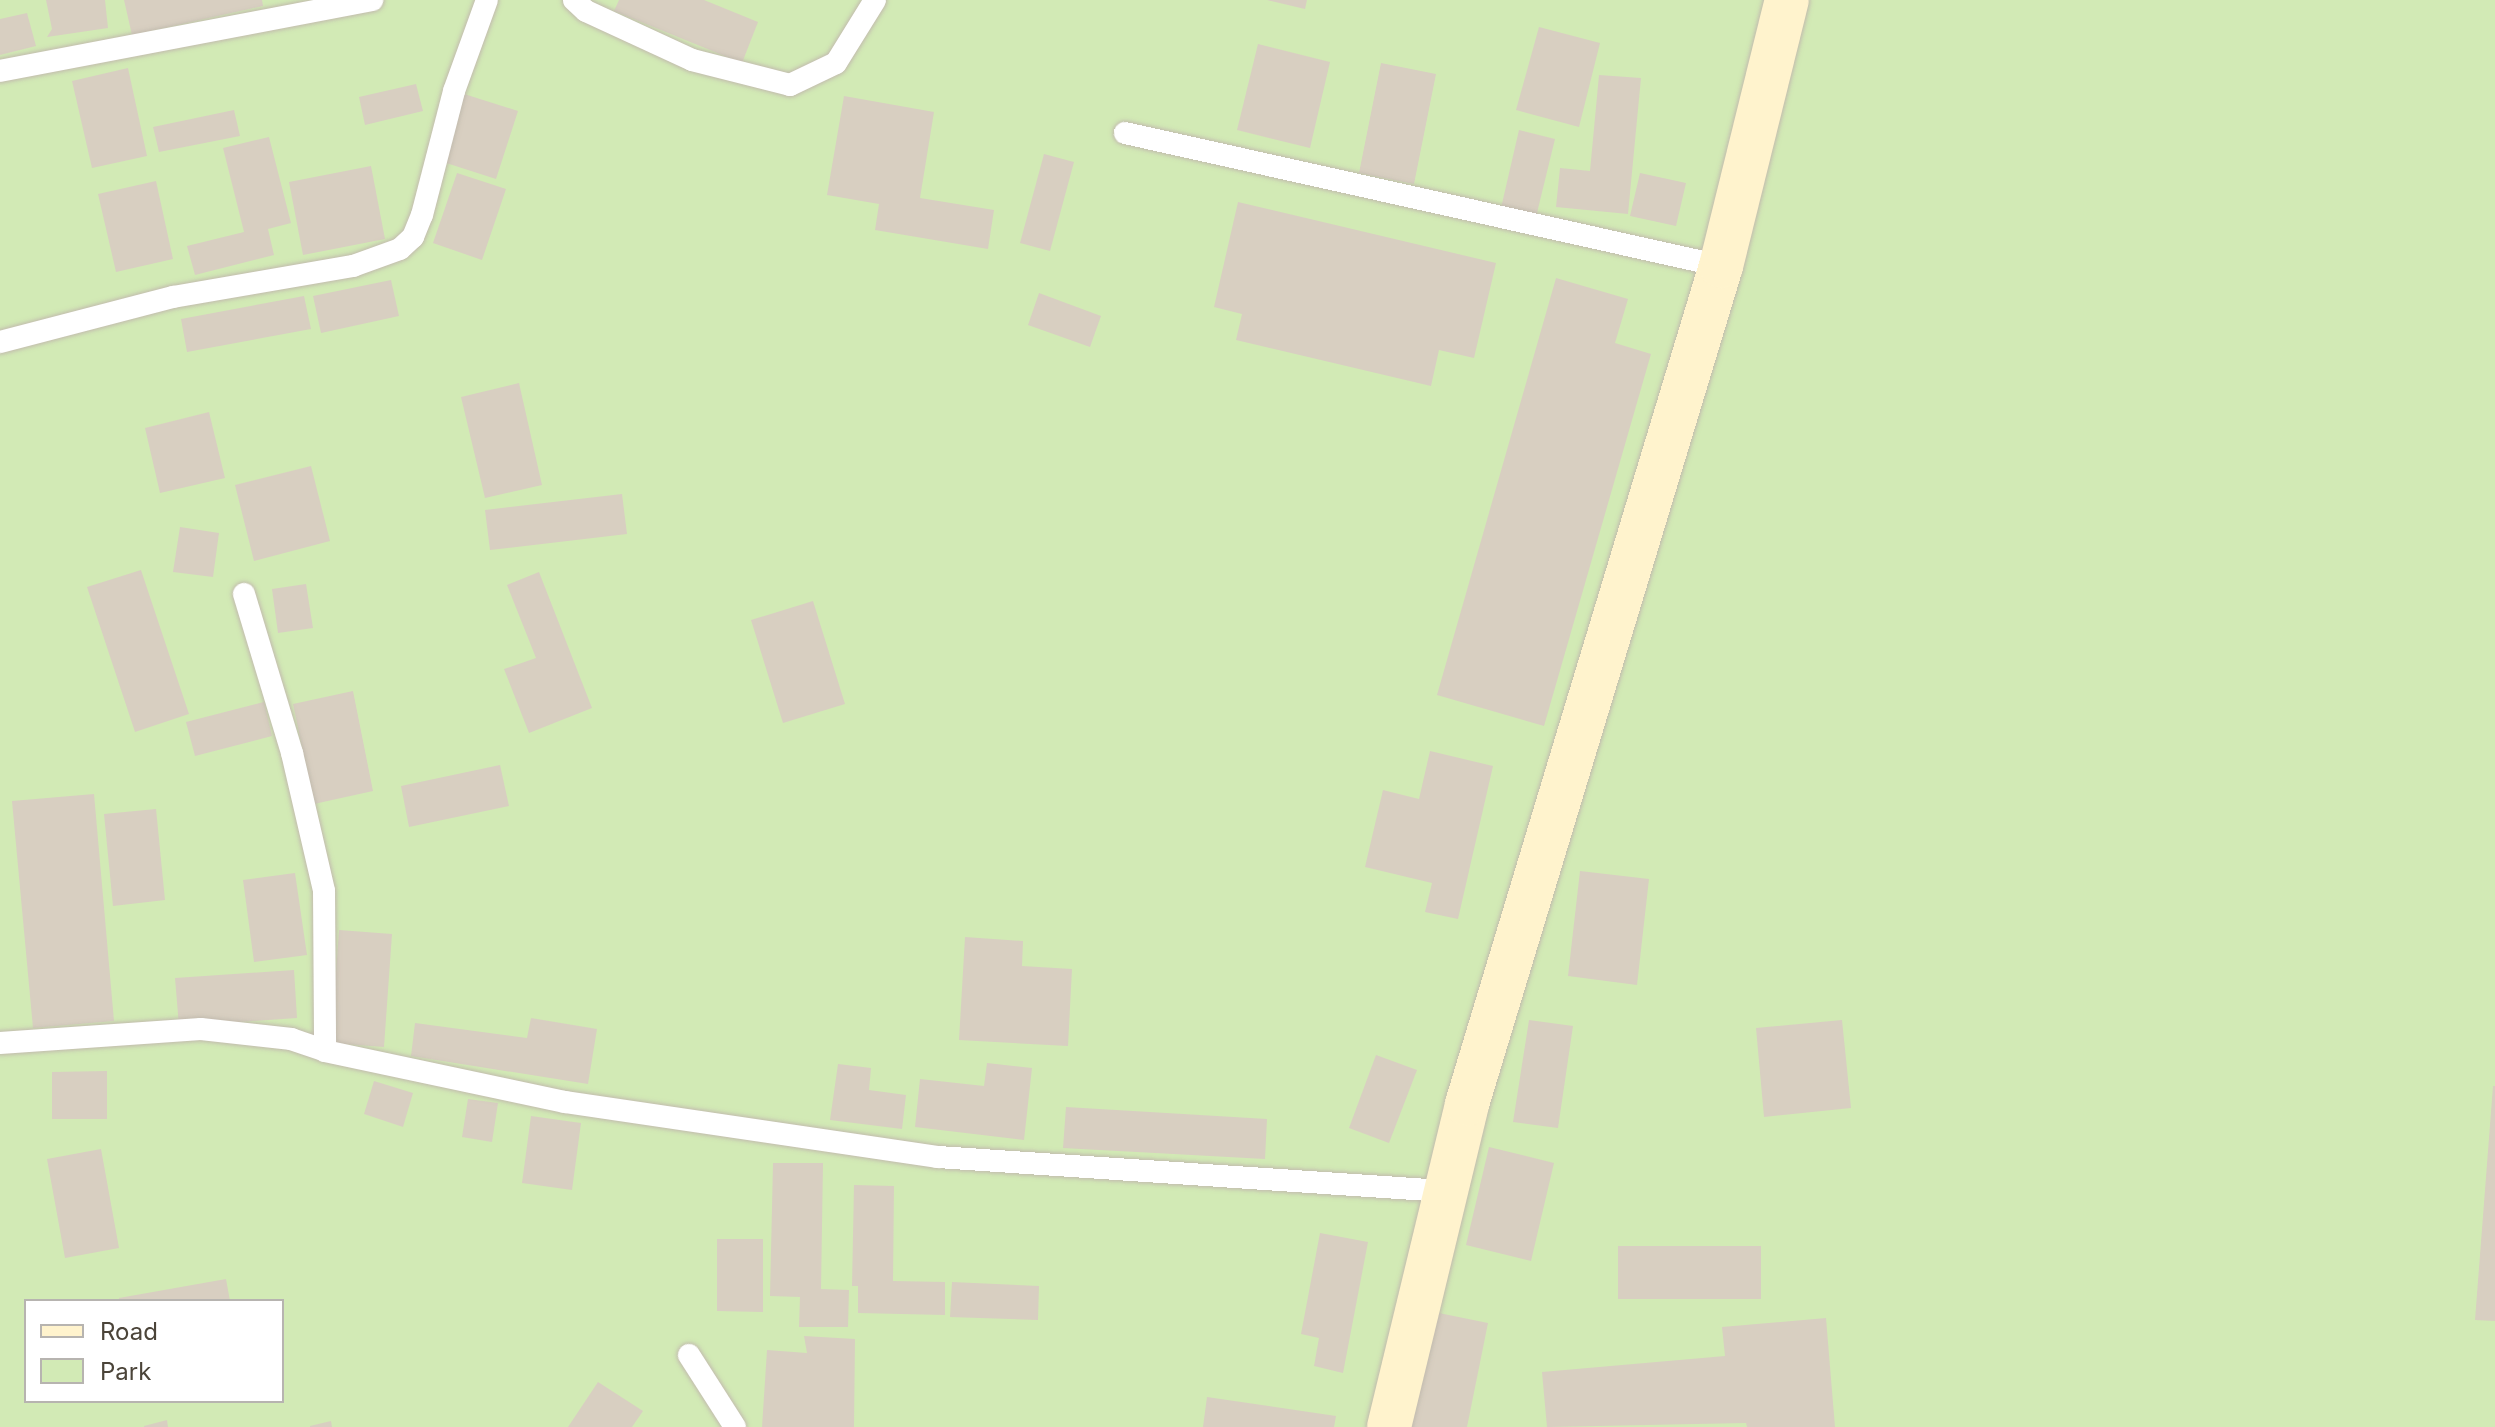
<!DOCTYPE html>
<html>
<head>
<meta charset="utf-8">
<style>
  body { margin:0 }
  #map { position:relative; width:2495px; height:1427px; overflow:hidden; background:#f6f3ec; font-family:Inter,sans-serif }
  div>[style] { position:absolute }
  .green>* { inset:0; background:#d2eab5 }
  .building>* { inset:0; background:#d8cfc1 }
  .roads { filter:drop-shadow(0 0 2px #c2bbae) drop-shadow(0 0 2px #c2bbae) }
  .lane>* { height:22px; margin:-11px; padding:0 11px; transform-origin:11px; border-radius:11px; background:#fff }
  .secondary>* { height:44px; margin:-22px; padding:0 22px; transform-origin:22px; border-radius:22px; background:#fff3cd }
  span { translate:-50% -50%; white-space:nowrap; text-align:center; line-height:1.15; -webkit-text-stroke:7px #fff; paint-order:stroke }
  .legend { position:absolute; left:24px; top:1299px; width:260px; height:104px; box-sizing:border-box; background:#fff; border:2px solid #b7b4b0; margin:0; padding:10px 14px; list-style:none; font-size:24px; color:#4b4439 }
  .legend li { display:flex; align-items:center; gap:16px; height:40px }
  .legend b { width:40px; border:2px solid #b7b4b0 }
</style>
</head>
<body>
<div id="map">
  <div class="green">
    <i style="clip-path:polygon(evenodd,0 0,2495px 0,2495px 1427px,0 1427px,0 0,26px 1301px,282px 1301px,282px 1401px,26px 1401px,26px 1301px)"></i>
  </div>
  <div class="building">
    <i style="clip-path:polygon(46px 0,105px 0,108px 28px,47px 37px,52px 29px)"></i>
    <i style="clip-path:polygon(124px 0,262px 0,263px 6px,132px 35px)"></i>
    <i style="clip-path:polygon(619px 0,704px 0,758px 22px,742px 63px,614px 11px)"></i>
    <i style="clip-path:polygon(1267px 0,1307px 0,1305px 9px)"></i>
    <i style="clip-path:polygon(27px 13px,36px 46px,0 55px,0 19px)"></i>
    <i style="clip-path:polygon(1539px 27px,1600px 43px,1579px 127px,1516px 110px)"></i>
    <i style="clip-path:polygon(1258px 44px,1330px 62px,1310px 148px,1237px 130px)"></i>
    <i style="clip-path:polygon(1381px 63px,1436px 74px,1414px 184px,1359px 173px)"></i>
    <i style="clip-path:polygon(128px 68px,147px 156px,92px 168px,72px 81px)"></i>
    <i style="clip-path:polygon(1599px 75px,1641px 78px,1628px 214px,1556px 207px,1560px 168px,1590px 171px)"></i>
    <i style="clip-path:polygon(416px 84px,423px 111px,365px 125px,359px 97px)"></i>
    <i style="clip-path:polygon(461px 93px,518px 111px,496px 179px,440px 161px)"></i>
    <i style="clip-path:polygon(844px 96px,934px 112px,920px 198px,994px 210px,988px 249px,875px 230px,879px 204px,827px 195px)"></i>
    <i style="clip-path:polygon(234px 110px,240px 136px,159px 152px,153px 127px)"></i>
    <i style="clip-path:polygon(1519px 130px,1555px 139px,1536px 217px,1501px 208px)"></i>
    <i style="clip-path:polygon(269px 137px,291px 223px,268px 229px,274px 255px,195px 275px,187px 246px,244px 232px,223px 148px)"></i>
    <i style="clip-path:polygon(1044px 154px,1074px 162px,1050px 251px,1020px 243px)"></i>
    <i style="clip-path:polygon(371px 166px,385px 239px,303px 255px,289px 182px)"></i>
    <i style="clip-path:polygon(457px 173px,506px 189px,482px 260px,433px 243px)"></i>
    <i style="clip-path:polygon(1640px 173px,1686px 183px,1676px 226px,1630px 216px)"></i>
    <i style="clip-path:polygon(156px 181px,173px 259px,116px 272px,98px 194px)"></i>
    <i style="clip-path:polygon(1238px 202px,1496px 263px,1474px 358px,1439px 350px,1431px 386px,1236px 340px,1242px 314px,1214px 307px)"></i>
    <i style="clip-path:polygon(1556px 278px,1628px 299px,1615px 343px,1651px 354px,1544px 726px,1437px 695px)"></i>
    <i style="clip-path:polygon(391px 280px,399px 316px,321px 333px,313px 296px)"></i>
    <i style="clip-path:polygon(1039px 293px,1101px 316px,1090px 347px,1028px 325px)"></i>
    <i style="clip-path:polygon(304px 296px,311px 329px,187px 352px,181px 319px)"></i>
    <i style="clip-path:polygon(519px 383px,542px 485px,485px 498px,461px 397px)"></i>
    <i style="clip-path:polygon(209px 412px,225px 478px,160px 493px,145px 428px)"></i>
    <i style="clip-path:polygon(311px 466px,330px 541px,254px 561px,235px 485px)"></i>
    <i style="clip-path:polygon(622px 494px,627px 534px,490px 550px,485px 510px)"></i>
    <i style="clip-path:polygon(180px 527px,219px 533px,213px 577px,173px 572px)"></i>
    <i style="clip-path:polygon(141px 570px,189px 714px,135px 732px,87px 587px)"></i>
    <i style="clip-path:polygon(539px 572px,592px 708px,529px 733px,504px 669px,536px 658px,507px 585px)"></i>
    <i style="clip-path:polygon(306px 584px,313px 628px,278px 633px,272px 589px)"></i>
    <i style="clip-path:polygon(813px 601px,845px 704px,783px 723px,751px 620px)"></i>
    <i style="clip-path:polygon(353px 691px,373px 791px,314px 804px,293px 704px)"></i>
    <i style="clip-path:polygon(264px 702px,272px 736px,195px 756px,186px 722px)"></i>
    <i style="clip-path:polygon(1430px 751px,1493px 766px,1458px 919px,1425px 912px,1432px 883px,1365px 867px,1383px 790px,1419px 799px)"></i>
    <i style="clip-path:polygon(500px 765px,509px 806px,409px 827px,401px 786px)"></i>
    <i style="clip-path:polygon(94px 794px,114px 1021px,33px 1028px,12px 801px)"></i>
    <i style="clip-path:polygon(156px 809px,165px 900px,113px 906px,104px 814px)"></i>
    <i style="clip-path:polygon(1580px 871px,1649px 879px,1637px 985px,1568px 976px)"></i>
    <i style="clip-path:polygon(295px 873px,307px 955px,254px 962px,243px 880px)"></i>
    <i style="clip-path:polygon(339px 930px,392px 934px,384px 1047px,331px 1043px)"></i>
    <i style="clip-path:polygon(965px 937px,1023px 941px,1022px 966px,1072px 969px,1068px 1046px,959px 1040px)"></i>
    <i style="clip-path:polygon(294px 970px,297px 1018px,179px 1026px,175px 978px)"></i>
    <i style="clip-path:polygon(531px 1018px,597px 1029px,588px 1084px,411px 1056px,415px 1023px,527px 1038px)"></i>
    <i style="clip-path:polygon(1529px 1020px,1573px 1026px,1558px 1128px,1513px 1122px)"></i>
    <i style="clip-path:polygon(1842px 1020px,1851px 1108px,1764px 1117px,1756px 1028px)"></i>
    <i style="clip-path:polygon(1376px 1055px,1417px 1070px,1389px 1143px,1349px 1128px)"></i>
    <i style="clip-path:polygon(987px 1063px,1032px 1068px,1024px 1140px,915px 1127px,920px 1079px,984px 1086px)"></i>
    <i style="clip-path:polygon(838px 1064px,871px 1068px,869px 1090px,906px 1095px,902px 1129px,830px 1120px)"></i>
    <i style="clip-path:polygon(107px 1071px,107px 1119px,52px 1119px,52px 1072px)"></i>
    <i style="clip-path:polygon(374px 1081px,413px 1093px,403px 1127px,364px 1114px)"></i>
    <i style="clip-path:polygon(2493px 1086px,2495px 1086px,2495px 1321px,2475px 1320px)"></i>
    <i style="clip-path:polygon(468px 1099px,498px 1103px,492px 1142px,462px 1137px)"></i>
    <i style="clip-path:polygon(1066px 1107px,1267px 1119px,1265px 1159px,1063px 1148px)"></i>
    <i style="clip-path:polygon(531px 1116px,581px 1123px,572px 1190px,522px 1183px)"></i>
    <i style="clip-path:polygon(1489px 1147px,1554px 1163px,1531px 1261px,1466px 1245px)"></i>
    <i style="clip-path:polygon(101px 1149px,119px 1248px,65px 1258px,47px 1159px)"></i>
    <i style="clip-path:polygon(773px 1163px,823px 1163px,821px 1289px,849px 1290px,848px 1327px,799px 1327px,800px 1297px,770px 1296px)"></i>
    <i style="clip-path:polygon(854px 1185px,894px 1186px,893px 1281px,945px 1282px,945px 1315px,858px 1313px,858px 1286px,852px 1286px)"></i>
    <i style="clip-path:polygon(1320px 1233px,1368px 1242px,1343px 1373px,1314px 1366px,1319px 1338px,1301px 1334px)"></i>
    <i style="clip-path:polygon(717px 1239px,763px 1239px,763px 1312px,717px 1311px)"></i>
    <i style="clip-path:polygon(1618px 1246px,1761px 1246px,1761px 1299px,1618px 1299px)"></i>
    <i style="clip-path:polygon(226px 1279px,230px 1301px,119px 1301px,119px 1298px)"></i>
    <i style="clip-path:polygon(952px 1282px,1039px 1286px,1038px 1320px,950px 1317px)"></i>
    <i style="clip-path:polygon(1434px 1312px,1488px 1323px,1467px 1427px,1411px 1427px)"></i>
    <i style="clip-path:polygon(1826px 1318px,1835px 1427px,1747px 1427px,1746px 1423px,1547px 1427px,1542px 1372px,1725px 1356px,1722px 1327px)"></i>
    <i style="clip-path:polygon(804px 1336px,855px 1339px,854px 1427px,762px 1427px,767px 1350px,807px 1353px)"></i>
    <i style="clip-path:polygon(598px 1382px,643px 1411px,632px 1427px,568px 1427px)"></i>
    <i style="clip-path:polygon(1207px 1397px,1336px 1416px,1334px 1427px,1203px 1427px)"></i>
    <i style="clip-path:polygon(167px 1420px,168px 1427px,144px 1427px,144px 1426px)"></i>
    <i style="clip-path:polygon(331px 1421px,332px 1427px,310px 1427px,310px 1426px)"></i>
  </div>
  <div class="roads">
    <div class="lane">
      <i style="left:574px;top:0;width:16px;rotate:43deg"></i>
      <i style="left:586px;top:11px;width:117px;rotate:24.8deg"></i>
      <i style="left:692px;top:60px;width:101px;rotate:14.3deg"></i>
      <i style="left:790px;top:85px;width:51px;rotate:-25.6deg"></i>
      <i style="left:836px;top:63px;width:74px;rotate:-58.2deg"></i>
      <i style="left:0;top:71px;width:379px;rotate:-10.8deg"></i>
      <i style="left:1125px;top:133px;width:611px;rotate:12.58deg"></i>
      <i style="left:0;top:342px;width:179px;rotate:-14.6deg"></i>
      <i style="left:173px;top:297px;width:183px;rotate:-9.8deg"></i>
      <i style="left:353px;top:266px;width:50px;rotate:-19.9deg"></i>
      <i style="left:400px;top:249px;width:18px;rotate:-43deg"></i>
      <i style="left:413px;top:237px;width:24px;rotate:-68deg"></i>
      <i style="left:422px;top:215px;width:128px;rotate:-75.5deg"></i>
      <i style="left:454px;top:91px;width:97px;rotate:-70.1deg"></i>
      <i style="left:244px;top:594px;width:166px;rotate:73.2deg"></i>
      <i style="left:292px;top:753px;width:142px;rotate:76.9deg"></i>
      <i style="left:324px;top:891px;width:160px;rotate:89.6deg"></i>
      <i style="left:0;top:1043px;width:201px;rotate:-4deg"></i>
      <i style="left:201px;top:1029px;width:91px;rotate:6.3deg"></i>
      <i style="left:291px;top:1039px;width:36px;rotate:19deg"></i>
      <i style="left:325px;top:1051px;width:245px;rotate:12deg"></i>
      <i style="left:565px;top:1102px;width:377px;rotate:8.4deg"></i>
      <i style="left:938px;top:1157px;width:506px;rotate:3.85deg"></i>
      <i style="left:689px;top:1355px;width:85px;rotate:57.4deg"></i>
    </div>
    <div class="secondary">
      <i style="left:1389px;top:1427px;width:332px;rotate:-76.4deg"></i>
      <i style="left:1467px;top:1104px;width:876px;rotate:-73.14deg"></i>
      <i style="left:1721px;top:266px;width:274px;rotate:-76.1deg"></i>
    </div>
  </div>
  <ul class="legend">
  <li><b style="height:10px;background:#fff3cd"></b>Road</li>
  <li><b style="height:22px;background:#d2eab5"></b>Park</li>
  </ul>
</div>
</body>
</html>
